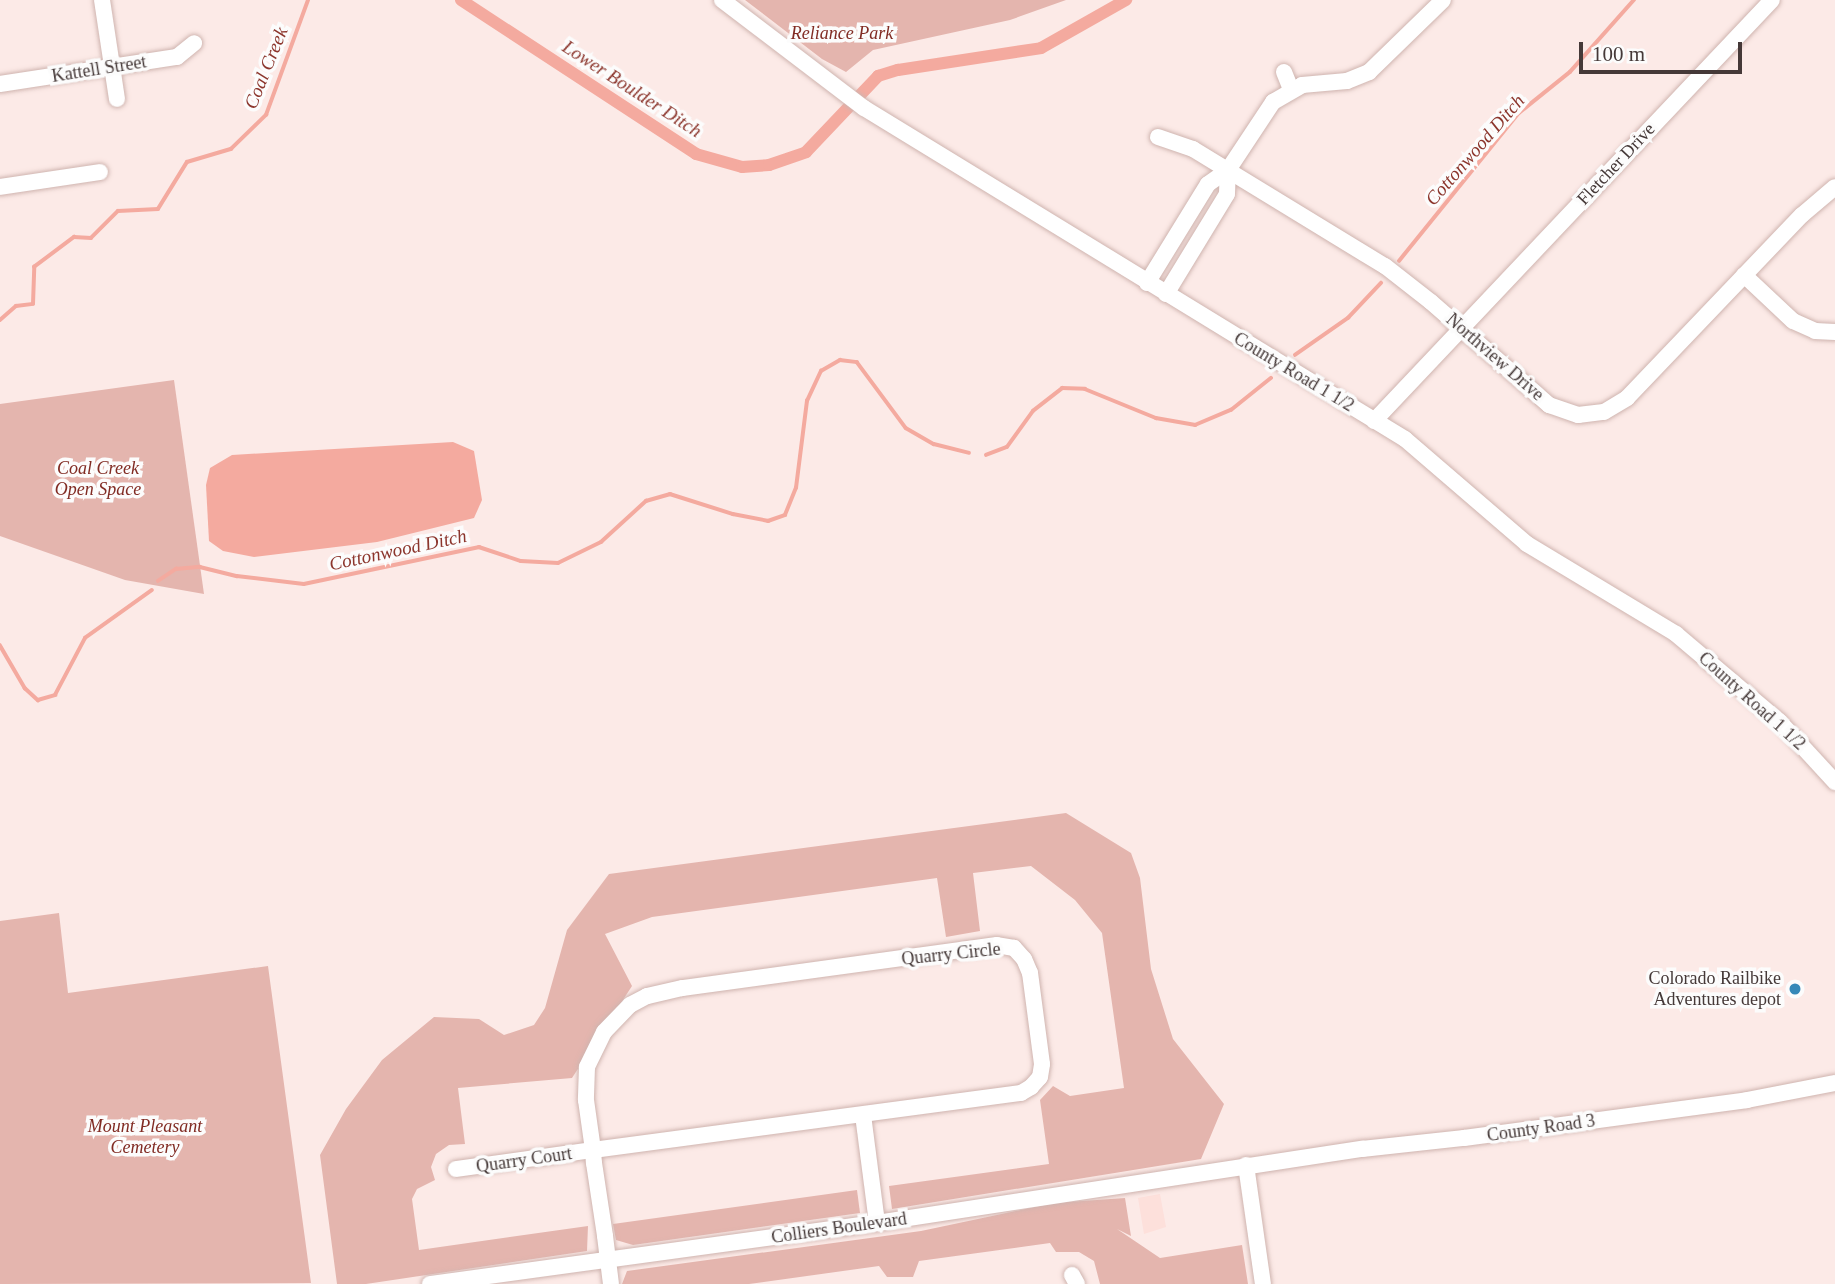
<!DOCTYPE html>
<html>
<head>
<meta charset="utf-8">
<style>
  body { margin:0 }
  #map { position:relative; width:1835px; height:1284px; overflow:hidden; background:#fceae7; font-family:Georgia,serif }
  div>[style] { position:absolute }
  .built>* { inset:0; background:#fde0db }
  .green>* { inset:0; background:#e4b5ae }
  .water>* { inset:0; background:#f4aa9f }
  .stream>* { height:3.5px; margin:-1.75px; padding:0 1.75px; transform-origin:1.75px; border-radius:1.75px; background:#f4aa9f }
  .canal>* { height:12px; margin:-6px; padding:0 6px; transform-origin:6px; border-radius:6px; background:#f4aa9f }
  .roads { filter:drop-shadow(0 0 2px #cfb4af) drop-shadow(0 0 2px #cfb4af) }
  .minor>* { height:16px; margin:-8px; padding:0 8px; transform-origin:8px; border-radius:8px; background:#fff }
  .dots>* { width:19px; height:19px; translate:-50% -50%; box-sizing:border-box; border:4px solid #fcfcfc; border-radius:50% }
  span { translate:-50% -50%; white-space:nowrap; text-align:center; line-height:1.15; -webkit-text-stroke:7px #fcfcfc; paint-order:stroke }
  .park-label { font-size:18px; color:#812b23; font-style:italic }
  .street-label { font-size:18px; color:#453938 }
  .poi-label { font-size:18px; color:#453938 }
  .right { translate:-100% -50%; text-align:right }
  .water-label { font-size:19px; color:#8c362d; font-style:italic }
  .scale { position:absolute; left:1579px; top:42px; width:163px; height:32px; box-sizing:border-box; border:4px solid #453938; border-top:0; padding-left:9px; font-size:21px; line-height:24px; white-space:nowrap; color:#453938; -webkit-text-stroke:5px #fcfcfc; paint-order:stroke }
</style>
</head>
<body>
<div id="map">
  <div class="built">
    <i style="clip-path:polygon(1160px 1194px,1166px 1227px,1144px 1234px,1138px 1198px)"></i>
  </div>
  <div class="green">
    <i style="clip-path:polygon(745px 0,1066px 0,1010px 20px,873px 50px,846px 72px,822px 59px)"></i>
    <i style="clip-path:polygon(174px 380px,204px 594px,125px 580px,0 536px,0 404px)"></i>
    <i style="clip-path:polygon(1066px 813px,1131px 853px,1140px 878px,1151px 969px,1173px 1039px,1224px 1104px,1201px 1159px,892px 1209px,889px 1186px,1049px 1164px,1040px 1100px,1053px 1086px,1070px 1096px,1124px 1088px,1102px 933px,1075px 900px,1031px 866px,973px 873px,980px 931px,946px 937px,937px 878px,652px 917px,605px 934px,632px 986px,572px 1078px,458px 1088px,465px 1144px,449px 1145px,436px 1154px,431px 1167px,435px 1180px,417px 1189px,412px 1199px,419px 1250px,588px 1226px,587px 1251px,366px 1284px,337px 1284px,320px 1155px,346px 1109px,382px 1060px,434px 1017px,479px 1019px,504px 1035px,534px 1025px,545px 1008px,567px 930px,609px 874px)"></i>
    <i style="clip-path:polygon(59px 913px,68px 993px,268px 966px,311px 1283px,0 1284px,0 921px)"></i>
    <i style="clip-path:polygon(857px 1190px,860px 1213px,633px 1245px,616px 1240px,613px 1224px)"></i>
    <i style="clip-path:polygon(1125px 1198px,1131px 1236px,1117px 1229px,1160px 1258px,1242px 1245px,1248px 1284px,1100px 1284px,1094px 1261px,1079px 1252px,1056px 1252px,1050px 1243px,919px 1261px,913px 1277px,887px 1277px,879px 1266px,749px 1284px,622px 1284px,627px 1271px,921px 1231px,1054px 1203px)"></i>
  </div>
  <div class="water">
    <i style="clip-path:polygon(453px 442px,474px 451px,482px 500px,474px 518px,377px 542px,254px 557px,223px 551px,209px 541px,206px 485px,210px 468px,232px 455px)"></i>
  </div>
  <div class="stream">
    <i style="left:1399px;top:261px;width:191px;rotate:-51deg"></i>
    <i style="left:1519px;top:113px;width:65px;rotate:-38.8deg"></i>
    <i style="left:1570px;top:72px;width:96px;rotate:-48.4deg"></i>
    <i style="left:0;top:320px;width:21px;rotate:-41deg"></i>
    <i style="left:16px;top:306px;width:17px;rotate:-7deg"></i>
    <i style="left:33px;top:304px;width:37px;rotate:-88deg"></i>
    <i style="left:34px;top:267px;width:50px;rotate:-36.9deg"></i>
    <i style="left:74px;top:237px;width:17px;rotate:3deg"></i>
    <i style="left:91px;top:238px;width:38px;rotate:-45deg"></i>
    <i style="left:118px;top:211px;width:40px;rotate:-2.9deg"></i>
    <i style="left:158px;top:209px;width:55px;rotate:-58.3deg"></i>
    <i style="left:187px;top:162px;width:46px;rotate:-16.5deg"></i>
    <i style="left:231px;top:149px;width:49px;rotate:-44.2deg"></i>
    <i style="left:266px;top:115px;width:122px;rotate:-69.9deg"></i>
    <i style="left:1295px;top:355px;width:65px;rotate:-34.9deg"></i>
    <i style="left:1348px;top:318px;width:48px;rotate:-46.7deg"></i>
    <i style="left:986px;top:455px;width:22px;rotate:-21deg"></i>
    <i style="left:1007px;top:447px;width:44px;rotate:-54.2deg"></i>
    <i style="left:1033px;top:411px;width:37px;rotate:-38deg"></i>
    <i style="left:1062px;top:388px;width:23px;rotate:2deg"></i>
    <i style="left:1085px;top:389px;width:77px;rotate:22.2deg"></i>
    <i style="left:1156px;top:418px;width:40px;rotate:10deg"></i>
    <i style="left:1195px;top:425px;width:39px;rotate:-23deg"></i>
    <i style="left:1231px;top:410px;width:51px;rotate:-38.7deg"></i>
    <i style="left:158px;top:581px;width:22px;rotate:-34deg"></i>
    <i style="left:176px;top:569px;width:24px;rotate:-5deg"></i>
    <i style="left:200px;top:567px;width:38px;rotate:14deg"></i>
    <i style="left:237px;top:576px;width:67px;rotate:6.8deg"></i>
    <i style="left:304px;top:584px;width:179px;rotate:-11.9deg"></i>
    <i style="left:479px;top:547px;width:44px;rotate:18.4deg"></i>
    <i style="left:521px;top:561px;width:37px;rotate:3deg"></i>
    <i style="left:558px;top:563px;width:48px;rotate:-26deg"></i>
    <i style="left:601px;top:542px;width:61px;rotate:-42.3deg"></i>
    <i style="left:646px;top:501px;width:25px;rotate:-16deg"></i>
    <i style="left:670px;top:494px;width:66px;rotate:17.6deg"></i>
    <i style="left:733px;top:514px;width:36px;rotate:11deg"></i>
    <i style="left:768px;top:521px;width:18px;rotate:-19deg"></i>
    <i style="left:785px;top:515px;width:29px;rotate:-68deg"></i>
    <i style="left:796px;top:488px;width:88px;rotate:-82.8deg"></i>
    <i style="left:807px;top:401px;width:33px;rotate:-65deg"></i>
    <i style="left:821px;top:371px;width:22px;rotate:-30deg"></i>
    <i style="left:840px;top:360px;width:17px;rotate:7deg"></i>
    <i style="left:857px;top:362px;width:82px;rotate:53.4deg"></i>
    <i style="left:906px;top:428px;width:32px;rotate:30deg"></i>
    <i style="left:934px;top:444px;width:36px;rotate:14deg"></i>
    <i style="left:0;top:645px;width:50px;rotate:59.8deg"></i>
    <i style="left:25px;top:688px;width:18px;rotate:43deg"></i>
    <i style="left:38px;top:700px;width:18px;rotate:-16deg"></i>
    <i style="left:55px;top:695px;width:64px;rotate:-62.2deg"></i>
    <i style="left:85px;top:638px;width:82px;rotate:-35.6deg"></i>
  </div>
  <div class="canal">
    <i style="left:461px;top:0;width:281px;rotate:33.2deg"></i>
    <i style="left:696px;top:154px;width:48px;rotate:15.8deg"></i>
    <i style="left:742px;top:167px;width:27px;rotate:-4deg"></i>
    <i style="left:769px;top:165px;width:39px;rotate:-19deg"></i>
    <i style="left:806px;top:152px;width:105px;rotate:-46.5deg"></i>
    <i style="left:878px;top:76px;width:21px;rotate:-17deg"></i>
    <i style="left:898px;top:70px;width:145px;rotate:-8.7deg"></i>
    <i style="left:1041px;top:48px;width:98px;rotate:-29.5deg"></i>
  </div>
  <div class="roads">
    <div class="minor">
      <i style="left:102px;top:0;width:100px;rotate:81.4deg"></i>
      <i style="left:722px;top:0;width:178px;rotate:37.3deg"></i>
      <i style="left:864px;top:108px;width:634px;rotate:31.46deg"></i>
      <i style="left:1405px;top:439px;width:161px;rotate:40.7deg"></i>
      <i style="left:1527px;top:544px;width:174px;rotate:31.1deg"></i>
      <i style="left:1676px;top:634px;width:135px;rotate:40.2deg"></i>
      <i style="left:1779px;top:721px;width:83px;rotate:47.4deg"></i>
      <i style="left:1284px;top:72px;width:18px;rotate:68deg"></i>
      <i style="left:0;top:84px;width:179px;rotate:-8.7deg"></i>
      <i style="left:177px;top:57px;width:22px;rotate:-39deg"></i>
      <i style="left:1158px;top:137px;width:37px;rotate:19deg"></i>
      <i style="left:1193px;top:149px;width:225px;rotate:31.4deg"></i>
      <i style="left:1385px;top:266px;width:58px;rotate:38deg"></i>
      <i style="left:1431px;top:302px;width:157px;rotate:41.1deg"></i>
      <i style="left:1549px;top:405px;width:31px;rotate:19deg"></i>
      <i style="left:1578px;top:415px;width:26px;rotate:-7deg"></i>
      <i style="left:1604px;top:412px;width:27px;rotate:-31deg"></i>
      <i style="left:1627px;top:398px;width:253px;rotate:-46.3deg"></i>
      <i style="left:1802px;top:215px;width:43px;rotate:-40.3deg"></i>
      <i style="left:0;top:187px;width:101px;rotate:-8.5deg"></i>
      <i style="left:1744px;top:275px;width:67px;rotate:43.2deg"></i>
      <i style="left:1793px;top:321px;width:24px;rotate:24deg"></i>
      <i style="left:1815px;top:331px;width:20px;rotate:3deg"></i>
      <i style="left:1147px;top:283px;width:116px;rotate:-58.4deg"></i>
      <i style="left:1208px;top:184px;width:24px;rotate:-35deg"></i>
      <i style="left:1228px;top:170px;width:82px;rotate:-56.5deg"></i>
      <i style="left:1273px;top:102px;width:34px;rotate:-30deg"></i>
      <i style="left:1302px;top:85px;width:45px;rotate:-5.1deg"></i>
      <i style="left:1347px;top:81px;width:24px;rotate:-22deg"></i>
      <i style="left:1369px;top:72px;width:103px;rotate:-44.2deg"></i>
      <i style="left:1166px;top:294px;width:117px;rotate:-58.6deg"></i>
      <i style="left:1227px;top:194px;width:24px;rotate:-88deg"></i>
      <i style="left:1374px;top:421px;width:579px;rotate:-46.61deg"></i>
      <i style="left:863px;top:1115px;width:109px;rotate:82.6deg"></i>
      <i style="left:1246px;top:1165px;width:120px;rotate:81.9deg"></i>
      <i style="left:456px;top:1169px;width:138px;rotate:-7.9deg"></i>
      <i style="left:593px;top:1150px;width:432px;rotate:-7.6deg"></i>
      <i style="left:1021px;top:1093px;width:12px;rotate:-31deg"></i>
      <i style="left:1031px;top:1087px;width:13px;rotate:-48deg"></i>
      <i style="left:1040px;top:1077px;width:13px;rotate:-81deg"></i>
      <i style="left:1042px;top:1064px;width:92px;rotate:-97.5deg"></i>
      <i style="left:1030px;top:973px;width:15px;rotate:-113deg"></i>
      <i style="left:1024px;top:959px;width:15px;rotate:-132deg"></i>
      <i style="left:1014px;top:948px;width:17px;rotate:-170deg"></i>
      <i style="left:997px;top:945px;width:318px;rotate:172.2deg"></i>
      <i style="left:682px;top:988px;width:36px;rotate:167deg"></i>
      <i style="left:647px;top:996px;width:19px;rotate:152deg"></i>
      <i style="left:630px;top:1005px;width:37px;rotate:134deg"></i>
      <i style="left:604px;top:1032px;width:39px;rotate:116deg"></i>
      <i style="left:587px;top:1067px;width:33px;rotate:92deg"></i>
      <i style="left:586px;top:1100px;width:50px;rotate:82deg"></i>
      <i style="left:593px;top:1150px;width:13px;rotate:86deg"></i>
      <i style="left:594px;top:1163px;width:74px;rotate:81.4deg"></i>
      <i style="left:605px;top:1236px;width:48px;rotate:82.9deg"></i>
      <i style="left:1072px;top:1275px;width:10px;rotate:61deg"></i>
      <i style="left:430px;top:1284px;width:451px;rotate:-7.8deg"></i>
      <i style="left:877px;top:1223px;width:491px;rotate:-8.7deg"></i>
      <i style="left:1362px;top:1149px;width:103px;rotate:-6.2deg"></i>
      <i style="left:1464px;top:1138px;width:286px;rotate:-7.6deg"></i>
      <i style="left:1747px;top:1100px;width:90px;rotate:-10.9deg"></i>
    </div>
  </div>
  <div class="dots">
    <i style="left:1795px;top:989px;background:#3688b8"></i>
  </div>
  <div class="park-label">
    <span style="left:842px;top:33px">Reliance Park</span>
    <span style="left:98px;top:479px">Coal Creek<br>Open Space</span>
    <span style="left:145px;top:1137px">Mount Pleasant<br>Cemetery</span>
  </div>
  <div class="street-label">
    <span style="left:99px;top:69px;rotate:-9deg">Kattell Street</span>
    <span style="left:1616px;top:164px;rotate:-47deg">Fletcher Drive</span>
    <span style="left:1495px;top:357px;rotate:41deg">Northview Drive</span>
    <span style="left:1294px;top:372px;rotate:31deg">County Road 1 1/2</span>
    <span style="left:1752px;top:701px;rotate:42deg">County Road 1 1/2</span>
    <span style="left:951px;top:954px;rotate:-6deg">Quarry Circle</span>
    <span style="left:1541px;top:1128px;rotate:-8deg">County Road 3</span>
    <span style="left:524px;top:1160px;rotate:-8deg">Quarry Court</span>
    <span style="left:839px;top:1228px;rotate:-8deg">Colliers Boulevard</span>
  </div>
  <div class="poi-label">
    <span class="right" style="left:1781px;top:989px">Colorado Railbike<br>Adventures depot</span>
  </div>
  <div class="water-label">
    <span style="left:266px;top:68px;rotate:-68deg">Coal Creek</span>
    <span style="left:632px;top:89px;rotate:33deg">Lower Boulder Ditch</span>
    <span style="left:1475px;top:150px;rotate:-49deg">Cottonwood Ditch</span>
    <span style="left:398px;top:550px;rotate:-12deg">Cottonwood Ditch</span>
  </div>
  <div class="scale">100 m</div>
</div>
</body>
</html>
